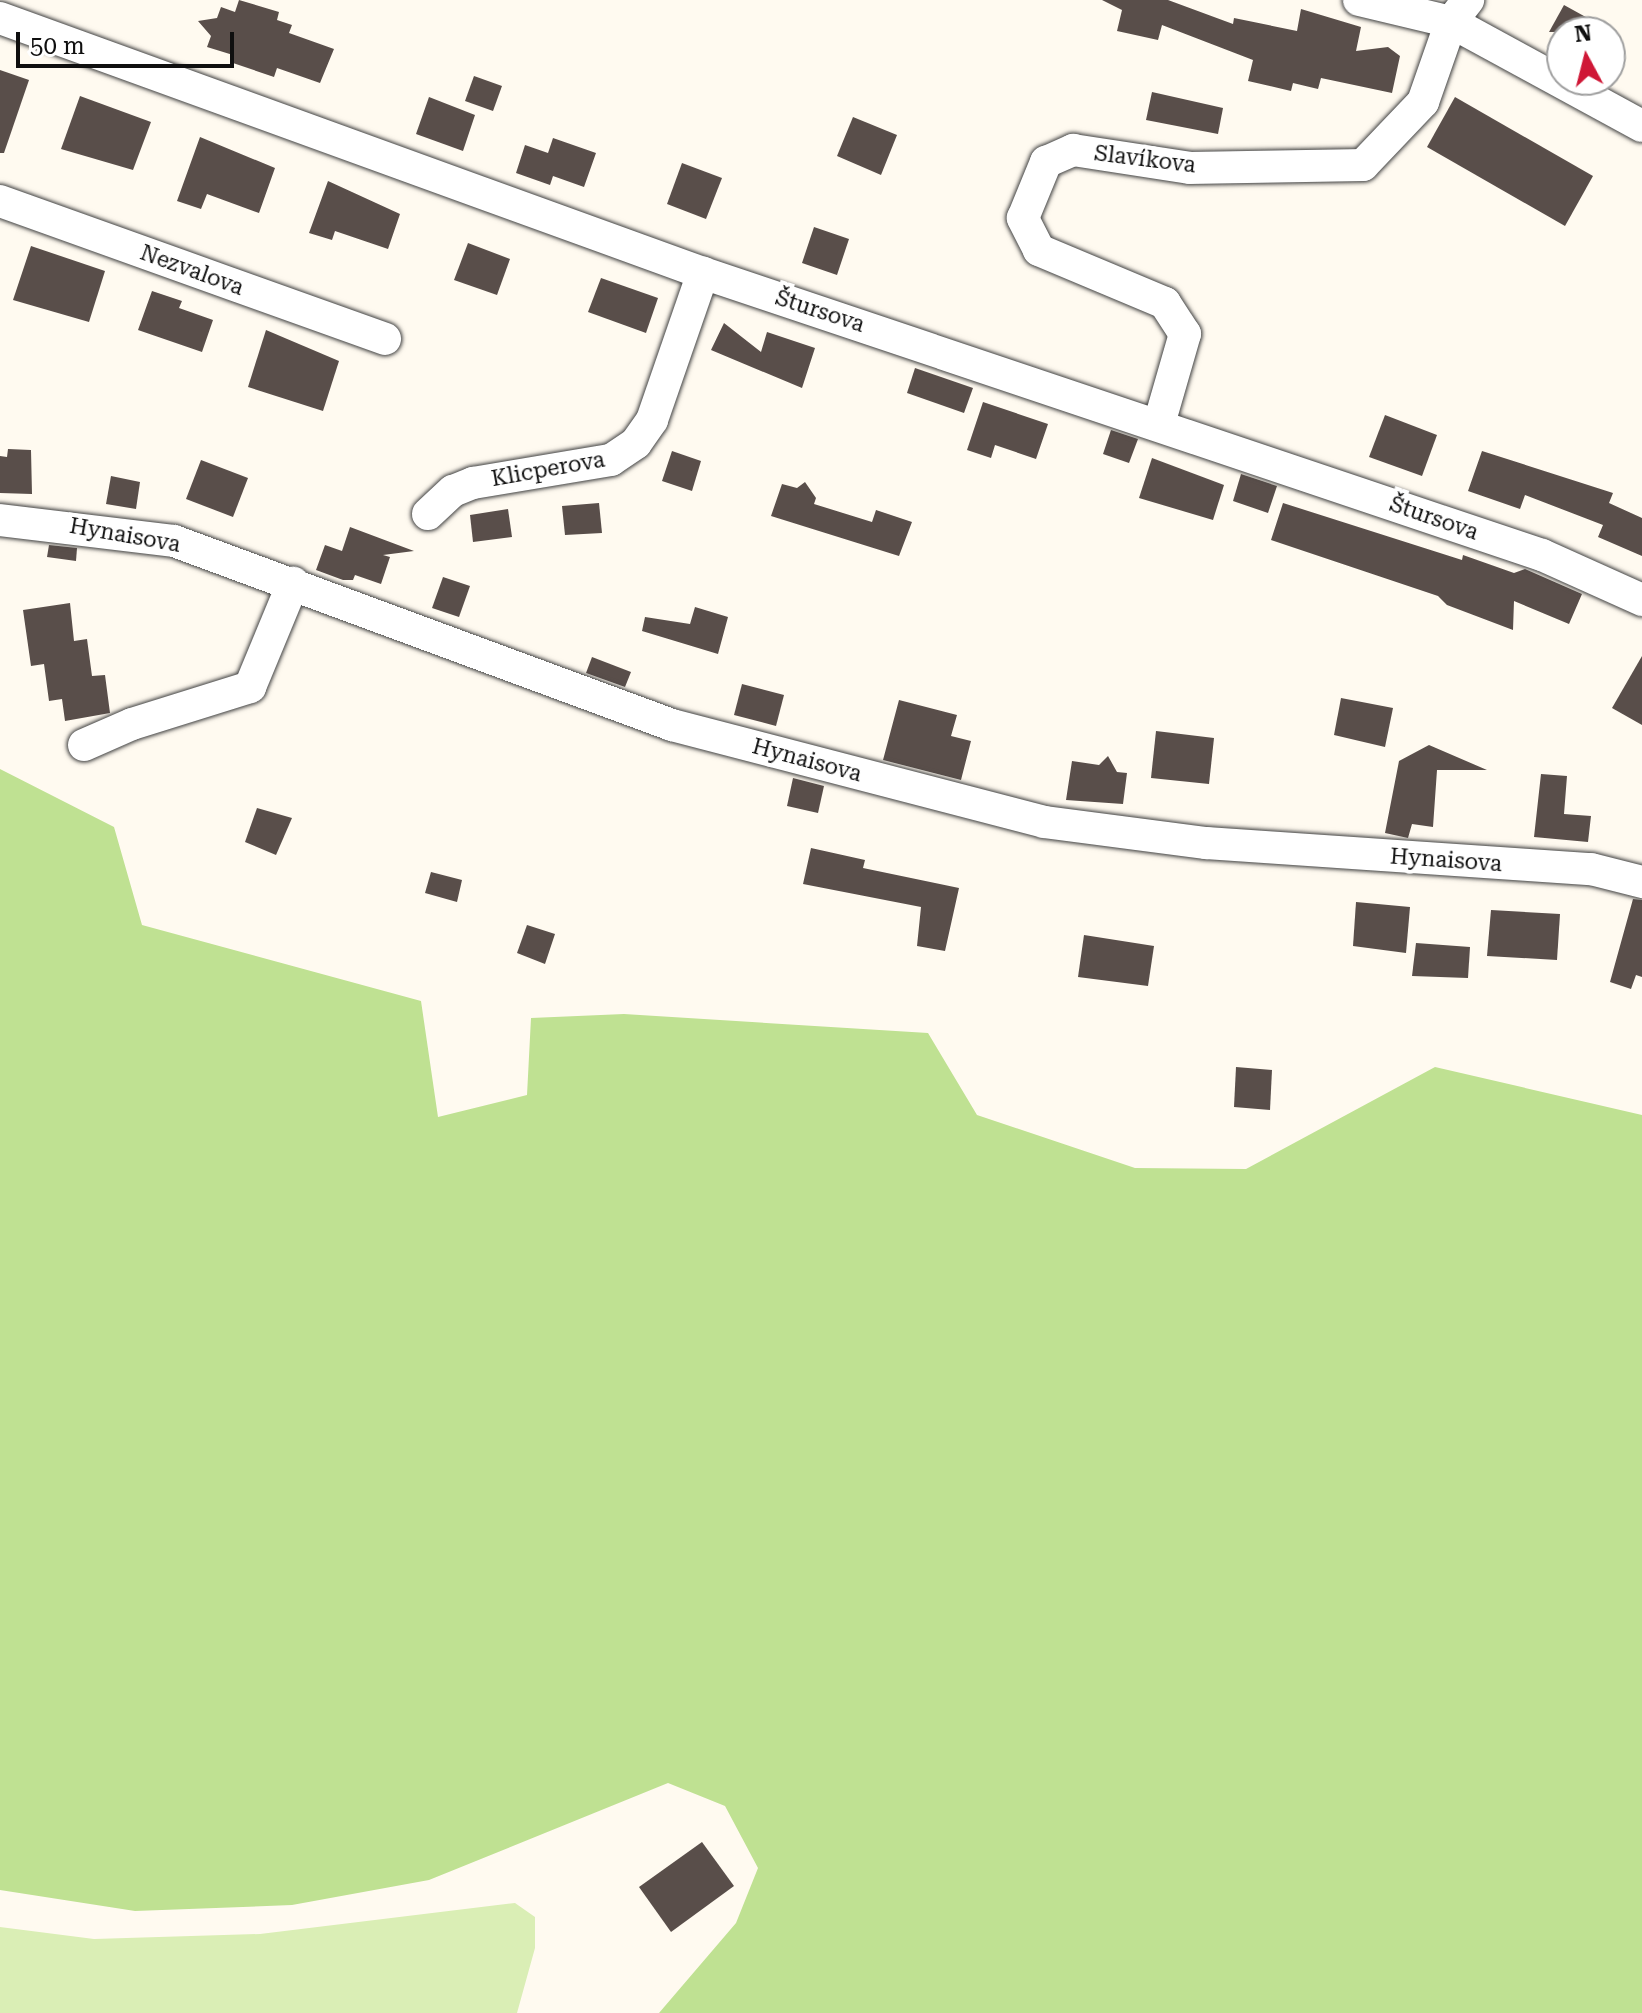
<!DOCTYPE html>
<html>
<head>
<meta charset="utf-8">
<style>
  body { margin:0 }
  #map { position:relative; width:1642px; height:2013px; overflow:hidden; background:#fffaf0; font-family:"Roboto Serif",serif }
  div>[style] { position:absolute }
  .green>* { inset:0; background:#daeeb5 }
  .forest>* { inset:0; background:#bfe192 }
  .building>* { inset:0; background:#594e4a }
  .roads { filter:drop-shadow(0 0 2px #424242) drop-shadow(0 0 2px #424242) }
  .street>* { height:32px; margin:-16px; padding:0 16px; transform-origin:16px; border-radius:16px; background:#fff }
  span { translate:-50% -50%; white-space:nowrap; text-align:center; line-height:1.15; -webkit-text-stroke:8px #fff; paint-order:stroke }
  .street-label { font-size:22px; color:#0f0f0f }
  .north { position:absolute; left:1546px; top:16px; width:80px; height:80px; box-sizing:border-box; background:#fff; border:2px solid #9f9f9f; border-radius:50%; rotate:353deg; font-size:22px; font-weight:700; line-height:32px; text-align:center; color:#0f0f0f }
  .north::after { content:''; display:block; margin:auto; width:28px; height:36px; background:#cf1736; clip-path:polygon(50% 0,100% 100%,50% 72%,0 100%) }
  .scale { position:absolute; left:16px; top:32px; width:218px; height:36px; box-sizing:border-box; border:4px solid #0f0f0f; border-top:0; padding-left:10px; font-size:24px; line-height:28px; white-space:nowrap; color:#0f0f0f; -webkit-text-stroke:6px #fff; paint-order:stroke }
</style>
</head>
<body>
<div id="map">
  <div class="green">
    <i style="clip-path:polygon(515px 1903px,535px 1917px,535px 1948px,517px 2013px,0 2013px,0 1927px,94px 1939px,260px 1934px)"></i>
  </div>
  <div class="forest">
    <i style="clip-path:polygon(0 769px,114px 827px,142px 925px,421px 1001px,438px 1117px,527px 1095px,531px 1018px,624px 1014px,928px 1033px,977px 1115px,1135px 1168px,1246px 1169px,1435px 1067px,1642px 1115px,1642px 2013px,659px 2013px,736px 1923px,758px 1868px,725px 1806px,668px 1783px,429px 1880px,292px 1905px,135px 1911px,0 1890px)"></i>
  </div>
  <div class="building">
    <i style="clip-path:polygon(239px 0,279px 12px,277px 20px,292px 25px,289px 33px,334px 49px,320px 83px,277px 68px,274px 77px,230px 62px,233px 55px,207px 47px,211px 36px,198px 21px,217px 18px,221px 7px,235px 12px)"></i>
    <i style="clip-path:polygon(1102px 0,1168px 0,1233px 24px,1234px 18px,1297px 31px,1301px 9px,1361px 27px,1356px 51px,1388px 47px,1400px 56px,1392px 93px,1321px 78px,1318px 89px,1293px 83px,1291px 91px,1248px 81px,1253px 60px,1162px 25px,1158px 40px,1117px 31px,1122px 10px)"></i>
    <i style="clip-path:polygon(1564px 5px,1613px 32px,1549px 32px)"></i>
    <i style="clip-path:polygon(0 70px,29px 80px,4px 153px,0 153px)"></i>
    <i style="clip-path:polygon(474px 76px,502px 86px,493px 111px,465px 101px)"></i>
    <i style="clip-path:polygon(1152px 92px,1223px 108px,1218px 134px,1146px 120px)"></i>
    <i style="clip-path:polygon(80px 96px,151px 122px,133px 170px,61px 149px)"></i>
    <i style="clip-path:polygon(429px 97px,475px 115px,463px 151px,416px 134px)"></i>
    <i style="clip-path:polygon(1455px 97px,1593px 176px,1565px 226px,1427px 147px)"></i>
    <i style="clip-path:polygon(853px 117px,897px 135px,881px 175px,837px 156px)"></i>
    <i style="clip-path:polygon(200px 137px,275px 168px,259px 213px,207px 194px,201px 209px,177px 201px)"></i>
    <i style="clip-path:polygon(553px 138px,596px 153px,584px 187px,553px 176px,550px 185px,516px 173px,525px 145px,548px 153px)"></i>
    <i style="clip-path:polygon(682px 163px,722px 178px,706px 219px,667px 204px)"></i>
    <i style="clip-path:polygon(328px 181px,400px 214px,388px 249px,335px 231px,332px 240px,309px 233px)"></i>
    <i style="clip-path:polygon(814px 227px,849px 239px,837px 275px,802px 263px)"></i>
    <i style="clip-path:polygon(468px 243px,510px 259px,497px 295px,454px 280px)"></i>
    <i style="clip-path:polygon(31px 246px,105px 271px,89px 322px,13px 300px)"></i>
    <i style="clip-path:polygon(601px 278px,658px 298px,646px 333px,588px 312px)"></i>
    <i style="clip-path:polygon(152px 291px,182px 301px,179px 308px,213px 320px,202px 352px,138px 330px)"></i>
    <i style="clip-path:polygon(724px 323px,761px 352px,767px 332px,815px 348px,802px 388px,711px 350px)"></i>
    <i style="clip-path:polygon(266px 330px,339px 361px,323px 411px,248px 387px)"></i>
    <i style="clip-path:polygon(915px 368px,973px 388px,964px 413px,907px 393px)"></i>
    <i style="clip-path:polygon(983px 402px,1048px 424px,1036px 459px,995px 445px,991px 458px,967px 450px)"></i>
    <i style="clip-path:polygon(1385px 415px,1437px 435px,1422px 476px,1369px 457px)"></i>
    <i style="clip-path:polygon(1111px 430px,1138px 439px,1129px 463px,1103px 454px)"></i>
    <i style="clip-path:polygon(8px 449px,31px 450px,32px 494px,0 493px,0 456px,7px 457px)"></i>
    <i style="clip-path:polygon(672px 451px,701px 461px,692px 491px,662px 481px)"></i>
    <i style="clip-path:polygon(1482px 451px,1613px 493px,1609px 503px,1642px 518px,1642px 556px,1598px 537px,1603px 525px,1525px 495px,1520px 509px,1468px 491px)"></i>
    <i style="clip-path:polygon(1152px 458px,1224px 485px,1213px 520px,1139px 498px)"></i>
    <i style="clip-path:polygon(201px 460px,248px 478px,233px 517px,186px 499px)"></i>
    <i style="clip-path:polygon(1241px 474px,1277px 486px,1268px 513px,1233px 501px)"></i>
    <i style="clip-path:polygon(111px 476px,140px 482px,136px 509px,106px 504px)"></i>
    <i style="clip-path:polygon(805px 482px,816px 498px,814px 504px,872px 522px,876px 510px,912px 522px,899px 556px,771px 516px,782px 484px,797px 488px)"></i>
    <i style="clip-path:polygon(599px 503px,602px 533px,565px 535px,562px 506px)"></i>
    <i style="clip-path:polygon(1283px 503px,1462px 560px,1463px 555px,1514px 573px,1525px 569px,1582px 594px,1569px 624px,1514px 601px,1513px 630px,1447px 605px,1438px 596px,1271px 540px)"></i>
    <i style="clip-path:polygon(508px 509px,512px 537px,473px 542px,470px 515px)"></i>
    <i style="clip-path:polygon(350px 527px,414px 551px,383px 555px,390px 557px,381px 584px,355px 575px,353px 580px,343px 580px,316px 570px,325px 545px,342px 551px)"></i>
    <i style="clip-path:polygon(49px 545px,77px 548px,76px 561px,47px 557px)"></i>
    <i style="clip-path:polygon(443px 577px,470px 586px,459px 617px,432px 608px)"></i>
    <i style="clip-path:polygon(70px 603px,74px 641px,87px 639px,92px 676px,105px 675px,110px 713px,65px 721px,62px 699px,49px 701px,44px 664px,31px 666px,23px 610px)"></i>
    <i style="clip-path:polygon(695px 607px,728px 617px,718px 654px,642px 631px,645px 617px,690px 624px)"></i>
    <i style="clip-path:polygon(1642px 656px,1642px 725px,1612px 708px)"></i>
    <i style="clip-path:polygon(592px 657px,631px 672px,625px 687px,586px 673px)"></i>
    <i style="clip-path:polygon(742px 684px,784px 695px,776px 726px,734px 715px)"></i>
    <i style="clip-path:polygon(1341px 698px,1393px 708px,1385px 747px,1334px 735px)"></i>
    <i style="clip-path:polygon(899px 700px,957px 715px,951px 736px,971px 741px,961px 780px,883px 760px)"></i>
    <i style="clip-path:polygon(1156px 731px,1214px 738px,1209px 784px,1151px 778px)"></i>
    <i style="clip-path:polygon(1429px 745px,1487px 770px,1437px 770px,1433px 827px,1412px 824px,1408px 838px,1385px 833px,1399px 761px)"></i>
    <i style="clip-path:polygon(1108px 756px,1117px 772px,1127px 773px,1123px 804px,1066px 800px,1072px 761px,1099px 765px)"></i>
    <i style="clip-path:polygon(1541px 774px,1567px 776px,1564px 814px,1591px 816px,1588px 842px,1534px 837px)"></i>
    <i style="clip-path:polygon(793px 778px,824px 786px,818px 813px,787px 806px)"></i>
    <i style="clip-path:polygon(257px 808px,292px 818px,276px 855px,245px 842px)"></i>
    <i style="clip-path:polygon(811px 848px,865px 860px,863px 868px,959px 888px,945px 951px,917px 946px,921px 907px,803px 884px)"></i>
    <i style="clip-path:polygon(431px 872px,462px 880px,457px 902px,425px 893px)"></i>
    <i style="clip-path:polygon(1633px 899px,1642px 900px,1642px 977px,1636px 975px,1631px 989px,1610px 982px)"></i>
    <i style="clip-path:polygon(1356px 902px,1410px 907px,1406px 953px,1353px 946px)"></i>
    <i style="clip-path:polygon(1491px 910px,1560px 914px,1557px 960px,1487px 956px)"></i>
    <i style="clip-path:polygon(527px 925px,555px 934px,545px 964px,517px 953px)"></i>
    <i style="clip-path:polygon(1084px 935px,1154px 946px,1148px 986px,1078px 977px)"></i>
    <i style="clip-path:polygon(1416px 943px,1470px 947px,1468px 978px,1412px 976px)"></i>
    <i style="clip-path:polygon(1236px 1067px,1272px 1070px,1270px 1110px,1234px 1107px)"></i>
    <i style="clip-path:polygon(702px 1842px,734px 1886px,671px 1932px,639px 1887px)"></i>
  </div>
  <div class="roads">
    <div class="street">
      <i style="left:1359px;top:0;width:95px;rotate:13.4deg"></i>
      <i style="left:1451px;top:22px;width:217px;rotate:28.6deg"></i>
      <i style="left:0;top:18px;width:748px;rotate:19.94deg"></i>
      <i style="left:703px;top:273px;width:885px;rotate:18.58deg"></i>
      <i style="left:1542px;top:555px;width:110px;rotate:24.2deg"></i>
      <i style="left:0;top:201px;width:409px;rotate:19.7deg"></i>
      <i style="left:1159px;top:424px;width:94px;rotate:-73.9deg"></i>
      <i style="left:1185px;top:334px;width:37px;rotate:-123deg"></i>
      <i style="left:1165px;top:303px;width:137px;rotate:-157.2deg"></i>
      <i style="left:1039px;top:250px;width:36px;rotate:-117deg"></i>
      <i style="left:1023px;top:218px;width:61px;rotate:-67.7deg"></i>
      <i style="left:1046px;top:162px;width:30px;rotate:-24deg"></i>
      <i style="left:1073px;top:150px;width:118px;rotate:8.7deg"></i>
      <i style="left:1190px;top:168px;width:173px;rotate:-1deg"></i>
      <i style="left:1363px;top:165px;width:87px;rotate:-46.4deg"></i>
      <i style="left:1423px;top:102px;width:85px;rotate:-70.7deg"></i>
      <i style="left:1451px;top:22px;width:28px;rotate:-52deg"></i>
      <i style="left:428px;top:514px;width:34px;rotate:-43deg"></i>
      <i style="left:453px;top:491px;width:22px;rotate:-22deg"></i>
      <i style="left:473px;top:483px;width:140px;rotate:-9.5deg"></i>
      <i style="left:611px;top:460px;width:30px;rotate:-34deg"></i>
      <i style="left:636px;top:443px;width:28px;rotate:-55deg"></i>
      <i style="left:652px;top:420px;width:156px;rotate:-70.9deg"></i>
      <i style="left:0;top:520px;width:175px;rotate:6.9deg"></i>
      <i style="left:174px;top:541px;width:531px;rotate:20.28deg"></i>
      <i style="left:672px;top:725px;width:384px;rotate:14.6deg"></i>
      <i style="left:1044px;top:822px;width:163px;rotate:7.4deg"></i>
      <i style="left:1206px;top:843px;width:386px;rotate:3.9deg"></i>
      <i style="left:1591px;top:869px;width:53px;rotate:14.3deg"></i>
      <i style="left:84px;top:745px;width:52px;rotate:-23.6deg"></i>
      <i style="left:132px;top:724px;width:124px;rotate:-17.4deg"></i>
      <i style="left:250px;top:687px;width:113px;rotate:-67.5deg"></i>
    </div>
  </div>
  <div class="street-label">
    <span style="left:1145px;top:159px;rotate:7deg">Slavíkova</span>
    <span style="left:192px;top:270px;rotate:20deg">Nezvalova</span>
    <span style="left:820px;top:311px;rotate:18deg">Štursova</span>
    <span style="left:548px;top:469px;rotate:-10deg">Klicperova</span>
    <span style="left:1434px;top:518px;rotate:19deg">Štursova</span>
    <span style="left:125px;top:535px;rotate:10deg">Hynaisova</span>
    <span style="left:807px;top:760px;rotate:15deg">Hynaisova</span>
    <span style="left:1446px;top:860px;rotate:4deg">Hynaisova</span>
  </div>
  <div class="north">N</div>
  <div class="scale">50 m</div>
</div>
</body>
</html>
